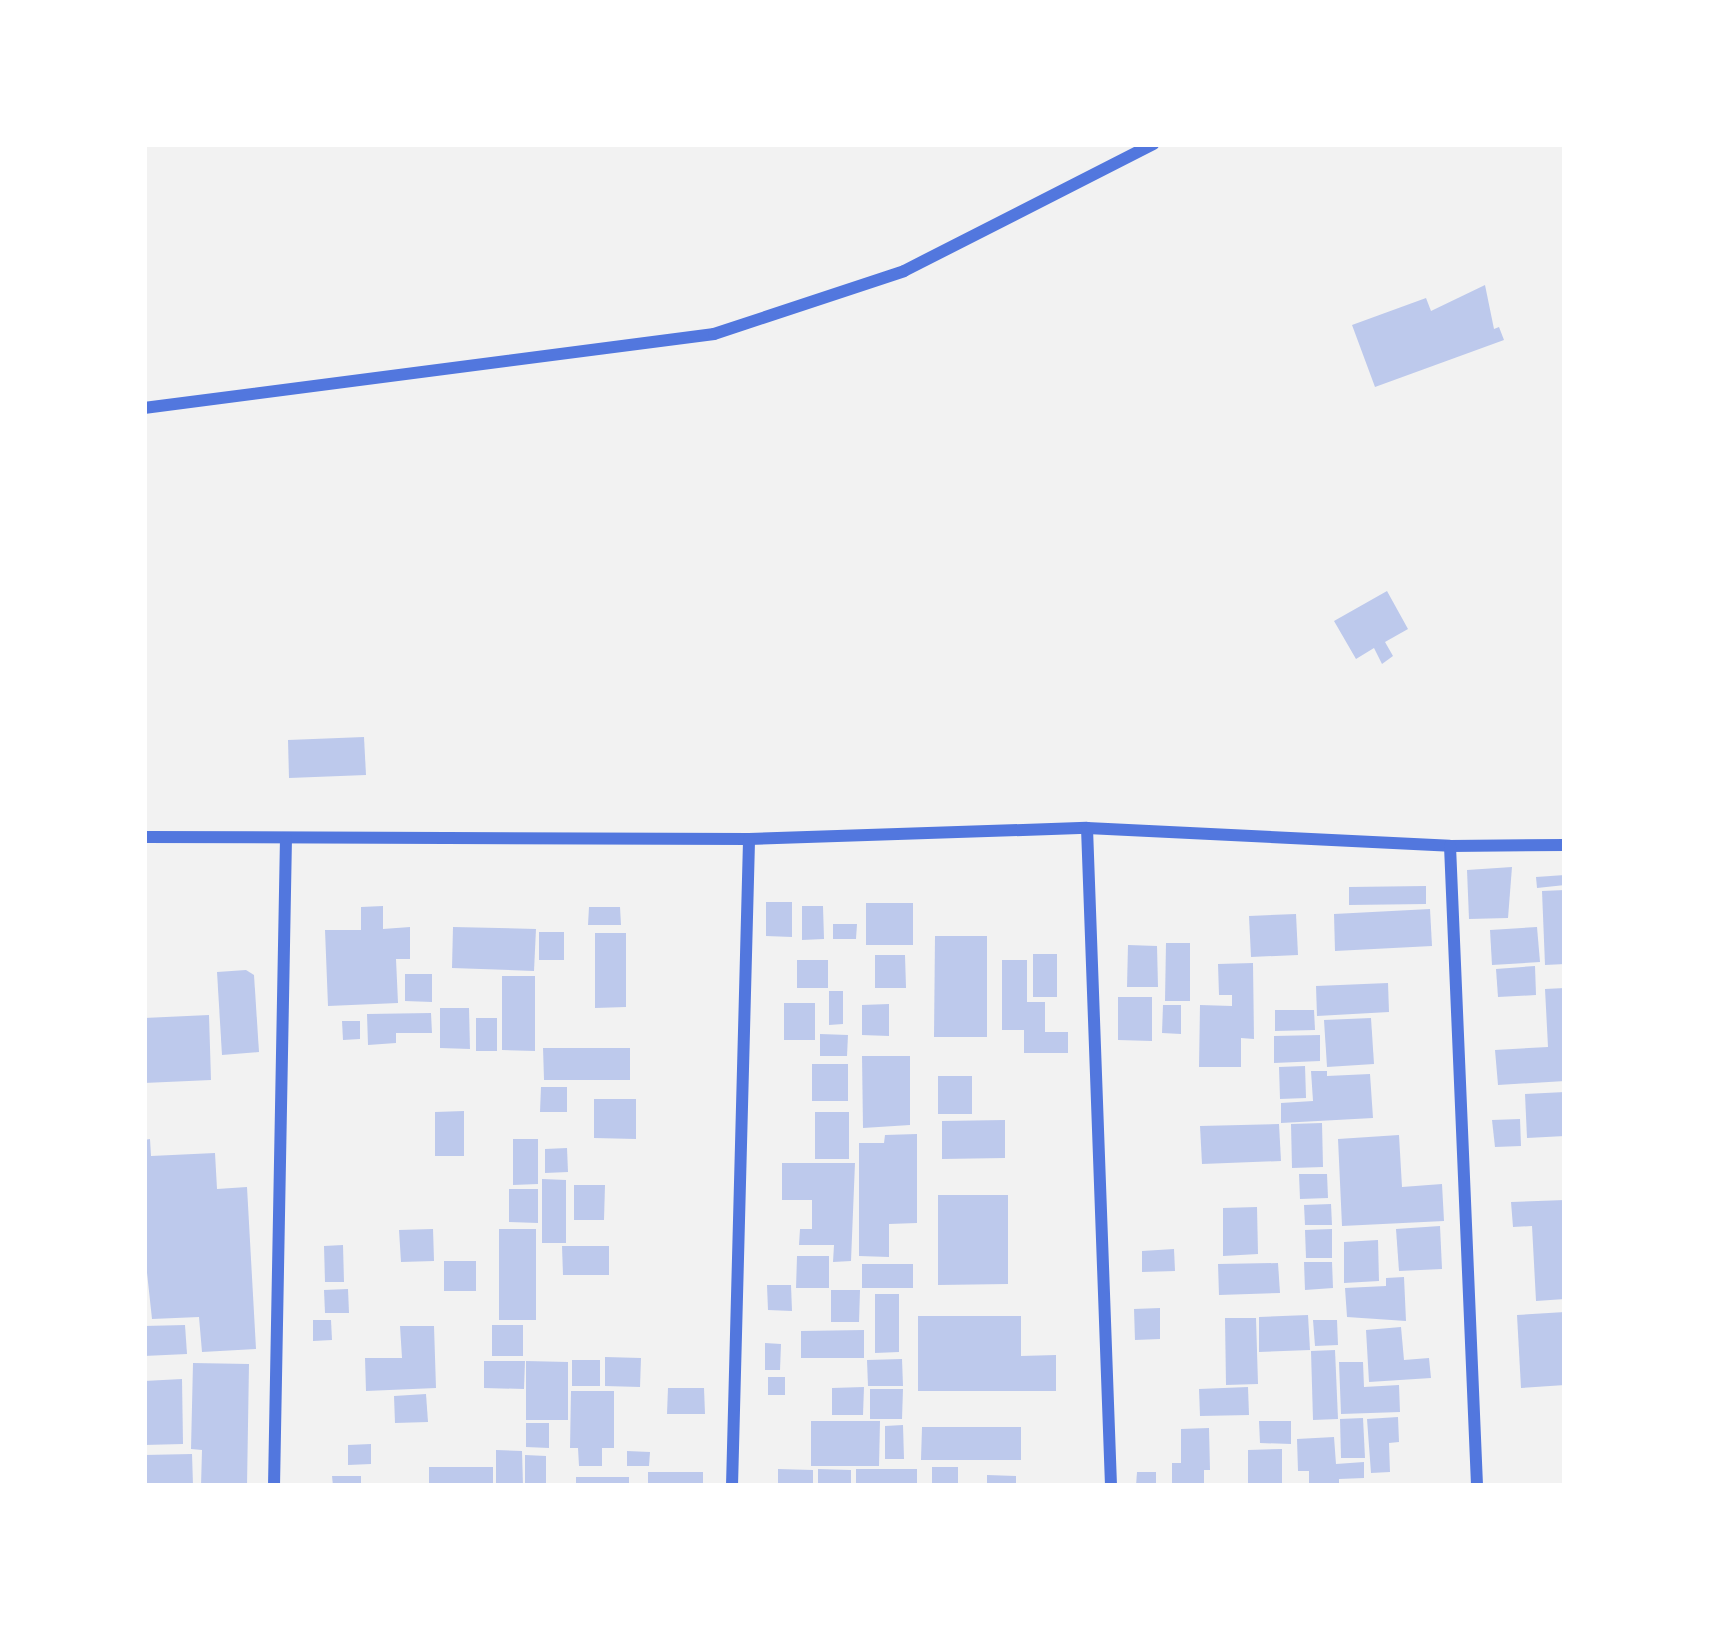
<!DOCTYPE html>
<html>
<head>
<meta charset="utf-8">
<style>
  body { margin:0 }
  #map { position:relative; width:1709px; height:1630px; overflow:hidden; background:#f2f2f2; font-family:Karla,sans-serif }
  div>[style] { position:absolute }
  .building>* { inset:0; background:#bdc9ec }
  .minor>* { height:12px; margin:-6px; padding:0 6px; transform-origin:6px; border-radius:6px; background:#5277de }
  span { translate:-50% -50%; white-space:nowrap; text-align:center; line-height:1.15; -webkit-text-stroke:9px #fff; paint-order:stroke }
  .frame { position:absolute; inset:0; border:147px solid #fff; pointer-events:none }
</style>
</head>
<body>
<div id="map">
  <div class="building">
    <i style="clip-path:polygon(1485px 285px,1494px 329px,1499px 327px,1504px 340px,1375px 387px,1352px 325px,1426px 298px,1431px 311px)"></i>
    <i style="clip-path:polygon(1387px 591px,1408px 629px,1385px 642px,1393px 656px,1382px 664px,1374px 648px,1356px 659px,1334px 621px)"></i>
    <i style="clip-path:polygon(364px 737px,366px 775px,289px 778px,288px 740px)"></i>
    <i style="clip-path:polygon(1512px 867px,1508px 918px,1469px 919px,1467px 870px)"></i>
    <i style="clip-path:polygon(1565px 875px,1565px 885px,1537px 888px,1536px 877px)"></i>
    <i style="clip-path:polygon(1426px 886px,1426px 904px,1349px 905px,1349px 887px)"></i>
    <i style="clip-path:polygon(1565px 890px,1565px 964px,1545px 965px,1542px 891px)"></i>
    <i style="clip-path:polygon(766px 902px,792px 902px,792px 937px,766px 936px)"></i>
    <i style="clip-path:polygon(866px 903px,913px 903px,913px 945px,866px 945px)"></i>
    <i style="clip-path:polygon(383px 906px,383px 929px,410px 927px,410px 959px,396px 959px,398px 1003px,328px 1006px,325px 930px,361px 930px,361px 907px)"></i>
    <i style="clip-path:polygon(802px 906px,823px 906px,824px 939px,802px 940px)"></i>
    <i style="clip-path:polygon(589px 907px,620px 907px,621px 925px,588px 925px)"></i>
    <i style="clip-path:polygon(1430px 909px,1432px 946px,1335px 951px,1334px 914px)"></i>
    <i style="clip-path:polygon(1296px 914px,1298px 955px,1251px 957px,1249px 916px)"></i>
    <i style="clip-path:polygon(833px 924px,857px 924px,856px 939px,833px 939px)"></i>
    <i style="clip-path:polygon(453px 927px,536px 929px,534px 971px,452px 968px)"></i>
    <i style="clip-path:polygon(1537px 927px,1540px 962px,1492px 965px,1490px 930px)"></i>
    <i style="clip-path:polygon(539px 932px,564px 932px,564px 960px,539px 960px)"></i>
    <i style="clip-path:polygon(595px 933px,626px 933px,626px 1007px,595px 1008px)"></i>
    <i style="clip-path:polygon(935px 936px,987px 936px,987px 1037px,934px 1037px)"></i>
    <i style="clip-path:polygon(1166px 943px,1190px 943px,1190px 1001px,1165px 1001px)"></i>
    <i style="clip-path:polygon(1128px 945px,1157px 946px,1158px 987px,1127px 987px)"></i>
    <i style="clip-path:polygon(1033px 954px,1057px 954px,1057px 997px,1033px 997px)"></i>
    <i style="clip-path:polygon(875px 955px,905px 955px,906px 988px,875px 988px)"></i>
    <i style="clip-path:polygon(797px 960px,828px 960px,828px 988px,797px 988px)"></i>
    <i style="clip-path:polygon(1002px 960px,1027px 960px,1027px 1002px,1045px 1002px,1045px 1032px,1068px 1032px,1068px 1053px,1024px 1053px,1024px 1030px,1002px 1030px)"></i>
    <i style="clip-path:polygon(1253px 963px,1254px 1039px,1241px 1038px,1241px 1067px,1199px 1067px,1200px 1005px,1232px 1006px,1232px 995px,1219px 995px,1218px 964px)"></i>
    <i style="clip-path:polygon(1535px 966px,1536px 995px,1498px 997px,1496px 969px)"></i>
    <i style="clip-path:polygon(246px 970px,254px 975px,259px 1052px,222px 1055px,217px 972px)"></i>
    <i style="clip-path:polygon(405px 974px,432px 974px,432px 1002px,405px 1001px)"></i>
    <i style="clip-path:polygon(502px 976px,535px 976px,535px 1051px,502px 1050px)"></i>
    <i style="clip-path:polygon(1388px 983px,1389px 1012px,1317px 1016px,1316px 986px)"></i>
    <i style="clip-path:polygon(1565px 988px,1565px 1081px,1498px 1085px,1495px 1050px,1548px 1047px,1545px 989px)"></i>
    <i style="clip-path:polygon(829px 991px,843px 991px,843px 1024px,829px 1025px)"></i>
    <i style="clip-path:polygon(1118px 997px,1152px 997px,1152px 1041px,1118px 1040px)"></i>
    <i style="clip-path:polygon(784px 1003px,815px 1003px,815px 1040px,784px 1040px)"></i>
    <i style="clip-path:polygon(889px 1004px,889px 1036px,862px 1035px,862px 1005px)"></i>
    <i style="clip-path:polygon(1163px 1005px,1181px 1005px,1181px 1034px,1162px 1033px)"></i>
    <i style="clip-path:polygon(440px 1008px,469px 1008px,470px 1049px,440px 1048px)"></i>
    <i style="clip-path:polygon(1275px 1010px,1314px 1010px,1315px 1030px,1275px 1031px)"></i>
    <i style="clip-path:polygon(431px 1013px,432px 1033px,396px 1033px,396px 1043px,368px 1045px,367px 1014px)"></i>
    <i style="clip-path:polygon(209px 1015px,211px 1080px,144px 1083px,144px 1018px)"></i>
    <i style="clip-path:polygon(476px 1018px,497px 1018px,497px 1051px,476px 1051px)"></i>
    <i style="clip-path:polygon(1371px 1018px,1374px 1064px,1327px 1067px,1324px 1020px)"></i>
    <i style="clip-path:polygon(342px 1021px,360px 1021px,360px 1039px,343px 1040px)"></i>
    <i style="clip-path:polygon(820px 1034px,848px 1035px,847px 1056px,820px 1056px)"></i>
    <i style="clip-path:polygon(1320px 1035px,1320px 1061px,1274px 1063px,1274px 1036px)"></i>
    <i style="clip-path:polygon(543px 1048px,630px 1048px,630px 1080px,544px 1080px)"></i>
    <i style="clip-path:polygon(862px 1056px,910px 1056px,910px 1125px,863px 1128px)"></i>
    <i style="clip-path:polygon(812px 1064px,848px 1064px,848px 1101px,812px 1101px)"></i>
    <i style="clip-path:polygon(1305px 1066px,1306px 1098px,1280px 1099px,1279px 1067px)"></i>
    <i style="clip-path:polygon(1311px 1071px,1327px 1071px,1327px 1076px,1370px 1074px,1373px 1118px,1281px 1123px,1281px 1103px,1313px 1101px)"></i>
    <i style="clip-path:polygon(938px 1076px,972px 1076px,972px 1114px,938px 1114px)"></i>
    <i style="clip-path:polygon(541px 1087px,567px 1087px,567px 1112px,540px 1112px)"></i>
    <i style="clip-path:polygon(1565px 1092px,1565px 1136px,1527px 1138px,1525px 1094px)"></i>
    <i style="clip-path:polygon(594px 1099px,636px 1099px,636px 1139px,594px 1138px)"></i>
    <i style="clip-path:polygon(464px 1111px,464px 1156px,435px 1156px,435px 1112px)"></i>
    <i style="clip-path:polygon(815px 1112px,849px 1112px,849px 1159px,815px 1159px)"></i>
    <i style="clip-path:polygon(1520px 1119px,1521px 1146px,1495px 1147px,1492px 1120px)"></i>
    <i style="clip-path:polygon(1005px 1120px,1005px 1158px,942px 1159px,942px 1121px)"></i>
    <i style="clip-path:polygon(1322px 1123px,1323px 1167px,1292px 1168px,1291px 1124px)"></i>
    <i style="clip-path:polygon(1279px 1124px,1281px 1161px,1202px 1164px,1200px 1126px)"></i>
    <i style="clip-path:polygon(917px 1134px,917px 1223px,889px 1224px,889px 1257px,859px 1256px,859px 1143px,884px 1143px,885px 1135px)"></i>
    <i style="clip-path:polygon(1399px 1135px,1402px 1187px,1442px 1184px,1444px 1221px,1342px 1226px,1338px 1139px)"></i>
    <i style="clip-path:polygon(150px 1139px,151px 1156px,215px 1153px,217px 1189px,247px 1187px,256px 1349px,202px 1352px,199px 1317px,152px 1319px,144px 1245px,144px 1140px)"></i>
    <i style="clip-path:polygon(513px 1139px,538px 1139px,538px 1184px,513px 1185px)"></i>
    <i style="clip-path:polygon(567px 1148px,568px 1172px,545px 1173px,545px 1149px)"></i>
    <i style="clip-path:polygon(782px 1163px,855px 1163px,851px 1261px,833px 1262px,834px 1245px,799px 1245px,800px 1229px,812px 1229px,812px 1200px,782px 1200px)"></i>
    <i style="clip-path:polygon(1299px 1174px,1327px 1174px,1328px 1198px,1300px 1199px)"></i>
    <i style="clip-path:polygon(542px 1179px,566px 1180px,566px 1243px,542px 1243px)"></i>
    <i style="clip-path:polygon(574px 1185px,605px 1185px,604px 1220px,574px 1220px)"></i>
    <i style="clip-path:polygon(509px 1189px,538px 1189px,538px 1223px,509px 1222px)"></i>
    <i style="clip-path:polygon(938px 1195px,1008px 1195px,1008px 1284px,938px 1285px)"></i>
    <i style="clip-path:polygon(1565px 1200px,1565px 1299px,1536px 1301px,1532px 1226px,1513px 1227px,1511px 1202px)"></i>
    <i style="clip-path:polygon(1331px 1204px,1332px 1225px,1305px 1225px,1304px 1205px)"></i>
    <i style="clip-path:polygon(1257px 1207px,1258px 1254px,1223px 1256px,1223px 1208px)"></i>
    <i style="clip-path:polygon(1440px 1226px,1442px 1269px,1399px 1271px,1396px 1229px)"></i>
    <i style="clip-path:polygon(433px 1229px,434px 1261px,401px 1262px,399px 1230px)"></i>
    <i style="clip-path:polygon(499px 1229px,536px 1229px,536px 1320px,499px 1320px)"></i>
    <i style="clip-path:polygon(1332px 1229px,1332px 1258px,1306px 1258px,1305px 1230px)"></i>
    <i style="clip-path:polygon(1378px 1240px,1379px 1281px,1344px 1283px,1344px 1242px)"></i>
    <i style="clip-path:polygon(343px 1245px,344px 1282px,325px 1282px,324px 1246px)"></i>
    <i style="clip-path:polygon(562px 1246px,609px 1246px,609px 1275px,563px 1275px)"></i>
    <i style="clip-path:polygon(1174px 1249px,1175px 1271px,1142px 1272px,1142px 1251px)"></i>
    <i style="clip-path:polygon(797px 1256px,829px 1256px,829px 1288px,796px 1288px)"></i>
    <i style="clip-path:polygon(444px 1261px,476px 1261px,476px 1291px,444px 1291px)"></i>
    <i style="clip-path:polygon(1304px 1262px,1332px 1262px,1333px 1288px,1305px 1290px)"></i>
    <i style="clip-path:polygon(1278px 1263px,1280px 1293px,1219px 1295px,1218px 1264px)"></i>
    <i style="clip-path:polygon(862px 1264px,913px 1264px,913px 1288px,862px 1288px)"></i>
    <i style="clip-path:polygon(1404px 1277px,1406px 1321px,1347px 1317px,1345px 1288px,1386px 1286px,1386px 1278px)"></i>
    <i style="clip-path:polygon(767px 1285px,791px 1285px,792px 1311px,768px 1310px)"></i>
    <i style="clip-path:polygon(348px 1289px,349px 1313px,325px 1313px,324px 1290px)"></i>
    <i style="clip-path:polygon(831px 1290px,860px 1290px,859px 1322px,831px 1322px)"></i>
    <i style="clip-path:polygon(875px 1294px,899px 1294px,899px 1352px,875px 1353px)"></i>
    <i style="clip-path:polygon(1160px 1308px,1160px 1339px,1135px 1340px,1134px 1309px)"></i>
    <i style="clip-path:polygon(1565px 1312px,1565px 1385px,1521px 1388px,1517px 1315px)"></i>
    <i style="clip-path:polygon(1308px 1315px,1310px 1350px,1259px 1352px,1259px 1317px)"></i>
    <i style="clip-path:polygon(918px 1316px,1021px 1316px,1021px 1356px,1056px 1355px,1056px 1391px,918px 1391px)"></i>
    <i style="clip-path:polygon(1225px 1318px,1256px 1318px,1258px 1384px,1226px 1385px)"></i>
    <i style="clip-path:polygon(313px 1320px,331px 1320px,332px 1340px,313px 1341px)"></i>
    <i style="clip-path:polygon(1313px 1320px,1337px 1320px,1338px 1345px,1315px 1346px)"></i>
    <i style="clip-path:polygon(185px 1325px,187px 1354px,144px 1356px,144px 1326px)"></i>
    <i style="clip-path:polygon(492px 1325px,523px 1325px,523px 1356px,492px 1356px)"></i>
    <i style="clip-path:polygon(400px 1326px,434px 1326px,436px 1388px,366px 1391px,365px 1358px,402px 1358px)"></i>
    <i style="clip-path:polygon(1401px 1327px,1404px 1360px,1429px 1358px,1431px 1378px,1369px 1382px,1366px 1330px)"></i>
    <i style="clip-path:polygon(864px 1330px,864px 1358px,801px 1358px,801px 1331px)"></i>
    <i style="clip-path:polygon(765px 1343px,781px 1344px,780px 1370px,765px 1370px)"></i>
    <i style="clip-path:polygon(1335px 1350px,1338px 1419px,1313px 1420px,1311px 1351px)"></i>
    <i style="clip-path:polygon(605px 1357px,641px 1358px,640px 1387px,605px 1386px)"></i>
    <i style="clip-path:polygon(902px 1359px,903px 1386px,868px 1386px,867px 1360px)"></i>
    <i style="clip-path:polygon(572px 1360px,600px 1360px,600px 1386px,572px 1386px)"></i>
    <i style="clip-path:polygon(484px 1361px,525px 1361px,524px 1389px,484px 1388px)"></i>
    <i style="clip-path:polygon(526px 1361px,568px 1362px,568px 1420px,526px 1420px)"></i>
    <i style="clip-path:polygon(1339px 1362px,1363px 1362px,1364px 1387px,1399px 1385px,1400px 1412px,1341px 1414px)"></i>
    <i style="clip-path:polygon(193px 1363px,249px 1364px,247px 1486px,201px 1486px,202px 1450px,191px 1449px)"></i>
    <i style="clip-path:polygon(768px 1377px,785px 1377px,785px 1395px,768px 1395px)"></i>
    <i style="clip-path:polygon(182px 1379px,183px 1444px,144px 1445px,144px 1381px)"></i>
    <i style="clip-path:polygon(864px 1387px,863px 1415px,832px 1415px,832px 1388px)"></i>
    <i style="clip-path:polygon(1248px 1387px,1249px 1415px,1200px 1416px,1199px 1389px)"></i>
    <i style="clip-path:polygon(668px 1388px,704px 1388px,705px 1414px,667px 1414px)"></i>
    <i style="clip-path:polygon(870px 1389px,903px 1389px,902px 1419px,870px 1419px)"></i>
    <i style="clip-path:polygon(571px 1391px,614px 1391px,614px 1448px,602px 1448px,602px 1466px,579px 1466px,578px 1448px,570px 1448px)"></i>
    <i style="clip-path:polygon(426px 1394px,428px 1422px,395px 1423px,394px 1396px)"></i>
    <i style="clip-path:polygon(1398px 1417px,1399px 1442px,1389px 1443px,1390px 1472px,1371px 1473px,1367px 1419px)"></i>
    <i style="clip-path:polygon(1363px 1418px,1365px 1458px,1341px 1458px,1340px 1419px)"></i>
    <i style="clip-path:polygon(811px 1421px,880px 1421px,879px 1466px,811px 1466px)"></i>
    <i style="clip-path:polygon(1259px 1421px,1291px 1421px,1291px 1444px,1260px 1443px)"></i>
    <i style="clip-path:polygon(526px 1423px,549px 1423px,549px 1448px,526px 1447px)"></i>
    <i style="clip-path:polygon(903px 1425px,904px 1459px,885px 1459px,885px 1426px)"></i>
    <i style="clip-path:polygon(922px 1427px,1021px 1427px,1021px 1460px,921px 1460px)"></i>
    <i style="clip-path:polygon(1209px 1428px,1210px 1470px,1204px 1470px,1204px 1486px,1172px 1486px,1172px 1463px,1181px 1463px,1181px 1429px)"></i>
    <i style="clip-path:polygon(1334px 1437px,1336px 1464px,1364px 1462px,1364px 1478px,1339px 1479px,1339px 1486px,1309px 1486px,1309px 1471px,1298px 1471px,1297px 1439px)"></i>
    <i style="clip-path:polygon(371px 1444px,371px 1464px,348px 1465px,348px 1445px)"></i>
    <i style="clip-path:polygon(1282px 1449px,1282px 1486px,1248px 1486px,1248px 1450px)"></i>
    <i style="clip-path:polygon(496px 1450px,522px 1451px,523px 1486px,496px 1486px)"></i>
    <i style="clip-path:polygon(627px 1451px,650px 1452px,649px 1466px,627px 1466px)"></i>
    <i style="clip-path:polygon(192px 1454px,193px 1486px,144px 1486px,144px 1455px)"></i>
    <i style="clip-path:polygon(525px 1455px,546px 1456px,546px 1486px,525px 1486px)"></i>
    <i style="clip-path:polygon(429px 1467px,493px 1467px,493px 1486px,429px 1486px)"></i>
    <i style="clip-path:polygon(932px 1467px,958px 1467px,958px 1486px,932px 1486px)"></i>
    <i style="clip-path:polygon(778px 1469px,813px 1470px,813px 1486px,778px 1486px)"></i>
    <i style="clip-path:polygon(818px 1469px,851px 1470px,851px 1486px,818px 1486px)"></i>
    <i style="clip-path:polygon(856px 1469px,917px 1469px,917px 1486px,856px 1486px)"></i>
    <i style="clip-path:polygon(648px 1472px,703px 1472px,703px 1486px,648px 1486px)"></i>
    <i style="clip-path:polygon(1137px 1472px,1156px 1472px,1156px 1486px,1136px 1486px)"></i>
    <i style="clip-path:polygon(987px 1475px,1016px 1476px,1016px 1486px,987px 1486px)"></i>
    <i style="clip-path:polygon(332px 1476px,361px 1476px,361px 1486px,333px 1486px)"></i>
    <i style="clip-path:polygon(576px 1477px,629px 1477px,629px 1486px,576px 1486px)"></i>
  </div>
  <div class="minor">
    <i style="left:144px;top:408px;width:575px;rotate:-7.4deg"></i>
    <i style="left:714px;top:334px;width:200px;rotate:-18.3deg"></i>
    <i style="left:904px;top:271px;width:280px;rotate:-27deg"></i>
    <i style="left:1087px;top:828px;width:658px;rotate:87.91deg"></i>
    <i style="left:144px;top:837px;width:605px;rotate:0.19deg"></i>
    <i style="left:749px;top:839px;width:338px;rotate:-1.9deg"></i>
    <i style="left:1087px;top:828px;width:363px;rotate:2.8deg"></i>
    <i style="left:1450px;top:846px;width:115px;rotate:-0.5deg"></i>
    <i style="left:1450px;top:846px;width:641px;rotate:87.58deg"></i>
    <i style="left:274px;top:1486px;width:648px;rotate:-88.94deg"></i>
    <i style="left:732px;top:1486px;width:647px;rotate:-88.49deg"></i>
  </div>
  <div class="frame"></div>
</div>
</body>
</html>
